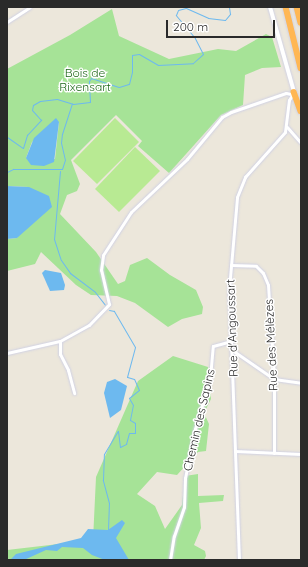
<!DOCTYPE html>
<html>
<head>
<meta charset="utf-8">
<style>
  body { margin:0 }
  #map { position:relative; width:308px; height:567px; overflow:hidden; background:#ece7db; font-family:Quicksand,sans-serif }
  div>[style] { position:absolute }
  .green>* { inset:0; background:#a6e397 }
  .pitch>* { inset:0; background:#b8ea93 }
  .water>* { inset:0; background:#6db9ef }
  .stream>* { height:1px; margin:-0.5px; padding:0 0.5px; transform-origin:0.5px; border-radius:0.5px; background:#6db9ef }
  .roads { filter:drop-shadow(0 0 1px #d0d1e3) drop-shadow(0 0 1px #d0d1e3) }
  .street>* { height:3px; margin:-1.5px; padding:0 1.5px; transform-origin:1.5px; border-radius:1.5px; background:#fff }
  .secondary>* { height:4px; margin:-2px; padding:0 2px; transform-origin:2px; border-radius:2px; background:#fff }
  .highway>* { height:5.5px; margin:-2.75px; padding:0 2.75px; transform-origin:2.75px; border-radius:2.75px; background:#ffb754 }
  span { translate:-50% -50%; white-space:nowrap; text-align:center; line-height:1.15; -webkit-text-stroke:3px #fff; paint-order:stroke }
  .park-label { font-size:12px; color:#1e6719 }
  .street-label { font-size:12px; color:#2a2a2a }
  .frame { position:absolute; inset:0; border:8px solid #2a2a2a; pointer-events:none }
  .scale { position:absolute; left:166px; top:20px; width:109px; height:18px; box-sizing:border-box; border:2px solid #2a2a2a; border-top:0; padding-left:5px; font-size:12px; line-height:14px; white-space:nowrap; color:#2a2a2a; -webkit-text-stroke:3px #fff; paint-order:stroke }
</style>
</head>
<body>
<div id="map">
  <div class="green">
    <i style="clip-path:polygon(evenodd,112px 9px,119px 36px,169px 59px,218px 49px,236px 51px,266px 34px,272px 37px,281px 67px,262px 68px,245px 75px,243px 105px,221px 115px,169px 173px,138px 146px,142px 141px,116px 115px,71px 160px,80px 184px,77px 191px,67px 195px,60px 214px,96px 252px,118px 284px,125px 281px,130px 265px,147px 258px,170px 275px,196px 290px,203px 307px,202px 314px,182px 319px,168px 327px,135px 303px,117px 296px,91px 295px,76px 285px,41px 252px,35px 264px,7px 271px,7px 239px,17px 238px,29px 187px,7px 186px,7px 69px,70px 35px,112px 9px,59px 122px,55px 159px,26px 158px,32px 142px,59px 122px)"></i>
    <i style="clip-path:polygon(173px 356px,208px 367px,211px 399px,204px 413px,209px 424px,206px 451px,198px 452px,177px 475px,157px 472px,137px 494px,155px 506px,165px 529px,182px 505px,185px 476px,198px 474px,198px 496px,224px 495px,223px 501px,199px 503px,201px 528px,194px 545px,205px 551px,206px 556px,204px 560px,7px 560px,7px 550px,93px 540px,96px 477px,138px 381px)"></i>
  </div>
  <div class="pitch">
    <i style="clip-path:polygon(115px 118px,139px 142px,97px 184px,73px 161px)"></i>
    <i style="clip-path:polygon(135px 147px,160px 171px,119px 212px,95px 189px)"></i>
  </div>
  <div class="water">
    <i style="clip-path:polygon(56px 118px,59px 122px,54px 162px,44px 166px,31px 165px,26px 158px,34px 138px)"></i>
    <i style="clip-path:polygon(7px 186px,29px 187px,49px 196px,52px 207px,17px 238px,7px 239px)"></i>
    <i style="clip-path:polygon(45px 270px,61px 273px,65px 285px,64px 290px,50px 291px,42px 273px)"></i>
    <i style="clip-path:polygon(115px 379px,127px 386px,121px 410px,110px 418px,104px 393px,107px 382px)"></i>
    <i style="clip-path:polygon(122px 520px,125px 523px,116px 538px,129px 560px,105px 560px,92px 555px,83px 548px,62px 547px,57px 551px,46px 550px,24px 560px,10px 560px,16px 554px,81px 538px,88px 529px,108px 530px)"></i>
  </div>
  <div class="stream">
    <i style="left:7px;top:137px;width:19px;rotate:35deg"></i>
    <i style="left:23px;top:148px;width:14px;rotate:-73deg"></i>
    <i style="left:27px;top:135px;width:21px;rotate:-47deg"></i>
    <i style="left:41px;top:120px;width:13px;rotate:-132deg"></i>
    <i style="left:32px;top:110px;width:5px;rotate:-79deg"></i>
    <i style="left:33px;top:105px;width:8px;rotate:-30deg"></i>
    <i style="left:40px;top:101px;width:17px;rotate:-7deg"></i>
    <i style="left:57px;top:99px;width:17px;rotate:17deg"></i>
    <i style="left:73px;top:104px;width:17px;rotate:-7deg"></i>
    <i style="left:90px;top:102px;width:21px;rotate:-93deg"></i>
    <i style="left:89px;top:81px;width:4px;rotate:-56deg"></i>
    <i style="left:91px;top:78px;width:29px;rotate:18deg"></i>
    <i style="left:119px;top:87px;width:10px;rotate:-17deg"></i>
    <i style="left:129px;top:84px;width:12px;rotate:-76deg"></i>
    <i style="left:132px;top:72px;width:17px;rotate:-90deg"></i>
    <i style="left:132px;top:55px;width:7px;rotate:-8deg"></i>
    <i style="left:139px;top:54px;width:22px;rotate:30deg"></i>
    <i style="left:158px;top:65px;width:35px;rotate:-3deg"></i>
    <i style="left:193px;top:63px;width:13px;rotate:-42deg"></i>
    <i style="left:203px;top:54px;width:18px;rotate:-117deg"></i>
    <i style="left:195px;top:38px;width:30px;rotate:-130deg"></i>
    <i style="left:176px;top:15px;width:5px;rotate:-68deg"></i>
    <i style="left:178px;top:10px;width:8px;rotate:-14deg"></i>
    <i style="left:186px;top:8px;width:24px;rotate:24deg"></i>
    <i style="left:208px;top:18px;width:17px;rotate:7deg"></i>
    <i style="left:225px;top:20px;width:8px;rotate:-50deg"></i>
    <i style="left:230px;top:14px;width:7px;rotate:-98deg"></i>
    <i style="left:60px;top:171px;width:68px;rotate:95deg"></i>
    <i style="left:54px;top:239px;width:22px;rotate:72deg"></i>
    <i style="left:61px;top:260px;width:16px;rotate:55deg"></i>
    <i style="left:70px;top:273px;width:31px;rotate:37deg"></i>
    <i style="left:95px;top:292px;width:16px;rotate:52deg"></i>
    <i style="left:7px;top:172px;width:7px;rotate:-27deg"></i>
    <i style="left:13px;top:169px;width:49px"></i>
    <i style="left:62px;top:169px;width:9px;rotate:-72deg"></i>
    <i style="left:65px;top:160px;width:17px;rotate:-103deg"></i>
    <i style="left:61px;top:143px;width:9px;rotate:-84deg"></i>
    <i style="left:62px;top:134px;width:32px;rotate:-72deg"></i>
    <i style="left:108px;top:530px;width:27px;rotate:-88deg"></i>
    <i style="left:109px;top:503px;width:24px;rotate:-105deg"></i>
    <i style="left:103px;top:480px;width:26px;rotate:-88deg"></i>
    <i style="left:104px;top:454px;width:27px;rotate:-59deg"></i>
    <i style="left:118px;top:431px;width:16px;rotate:83deg"></i>
    <i style="left:120px;top:447px;width:7px;rotate:-27deg"></i>
    <i style="left:126px;top:444px;width:11px;rotate:-75deg"></i>
    <i style="left:129px;top:433px;width:6px"></i>
    <i style="left:135px;top:433px;width:10px;rotate:-90deg"></i>
    <i style="left:135px;top:423px;width:6px;rotate:-149deg"></i>
    <i style="left:130px;top:420px;width:15px;rotate:-79deg"></i>
    <i style="left:133px;top:405px;width:8px;rotate:-120deg"></i>
    <i style="left:129px;top:398px;width:13px;rotate:-39deg"></i>
    <i style="left:139px;top:390px;width:12px;rotate:-114deg"></i>
    <i style="left:134px;top:379px;width:7px;rotate:-164deg"></i>
    <i style="left:127px;top:377px;width:31px;rotate:-75deg"></i>
    <i style="left:135px;top:347px;width:42px;rotate:-120.3deg"></i>
    <i style="left:114px;top:311px;width:5px;rotate:-169deg"></i>
  </div>
  <div class="roads">
    <div class="street">
      <i style="left:7px;top:22px;width:27px;rotate:-33deg"></i>
      <i style="left:287px;top:127px;width:21px;rotate:49deg"></i>
      <i style="left:231px;top:265px;width:25px;rotate:2deg"></i>
      <i style="left:256px;top:266px;width:10px;rotate:45deg"></i>
      <i style="left:263px;top:273px;width:13px;rotate:67deg"></i>
      <i style="left:268px;top:285px;width:94px;rotate:86.3deg"></i>
      <i style="left:274px;top:379px;width:74px;rotate:90deg"></i>
      <i style="left:60px;top:341px;width:13px;rotate:90deg"></i>
      <i style="left:60px;top:354px;width:18px;rotate:63deg"></i>
      <i style="left:68px;top:370px;width:24px;rotate:75deg"></i>
      <i style="left:232px;top:350px;width:51px;rotate:34.6deg"></i>
      <i style="left:274px;top:379px;width:27px;rotate:8deg"></i>
      <i style="left:7px;top:353px;width:54px;rotate:-12.8deg"></i>
      <i style="left:60px;top:341px;width:33px;rotate:-29deg"></i>
      <i style="left:89px;top:325px;width:29px;rotate:-46deg"></i>
      <i style="left:109px;top:304px;width:35px;rotate:-103deg"></i>
      <i style="left:101px;top:270px;width:15px;rotate:-82deg"></i>
      <i style="left:103px;top:255px;width:51px;rotate:-56.9deg"></i>
      <i style="left:131px;top:212px;width:77px;rotate:-43.4deg"></i>
      <i style="left:187px;top:159px;width:55px;rotate:-50.2deg"></i>
      <i style="left:222px;top:117px;width:10px;rotate:-29deg"></i>
      <i style="left:231px;top:112px;width:58px;rotate:-19.1deg"></i>
      <i style="left:286px;top:93px;width:5px;rotate:11deg"></i>
      <i style="left:235px;top:451px;width:66px;rotate:2.6deg"></i>
      <i style="left:170px;top:560px;width:24px;rotate:-81deg"></i>
      <i style="left:174px;top:536px;width:31px;rotate:-71deg"></i>
      <i style="left:184px;top:507px;width:29px;rotate:-88deg"></i>
      <i style="left:185px;top:478px;width:50px;rotate:-78.5deg"></i>
      <i style="left:195px;top:429px;width:53px;rotate:-73.6deg"></i>
      <i style="left:210px;top:378px;width:32px;rotate:-85deg"></i>
      <i style="left:213px;top:346px;width:20px;rotate:-15deg"></i>
      <i style="left:239px;top:560px;width:271px;rotate:-92.1deg"></i>
      <i style="left:229px;top:289px;width:92px;rotate:-85deg"></i>
      <i style="left:237px;top:197px;width:22px;rotate:-68deg"></i>
      <i style="left:245px;top:177px;width:60px;rotate:-48.4deg"></i>
      <i style="left:285px;top:132px;width:32px;rotate:-83deg"></i>
      <i style="left:289px;top:100px;width:9px;rotate:-58deg"></i>
    </div>
    <div class="secondary">
      <i style="left:270px;top:7px;width:88px;rotate:74.2deg"></i>
    </div>
    <div class="highway">
      <i style="left:286px;top:7px;width:63px;rotate:76.2deg"></i>
      <i style="left:297px;top:7px;width:16px;rotate:76deg"></i>
      <i style="left:294px;top:92px;width:20px;rotate:70deg"></i>
    </div>
  </div>
  <div class="park-label">
    <span style="left:85px;top:80px">Bois de<br>Rixensart</span>
  </div>
  <div class="street-label">
    <span style="left:232px;top:328px;rotate:-92deg">Rue d'Angoussart</span>
    <span style="left:271px;top:345px;rotate:-93deg">Rue des Mélèzes</span>
    <span style="left:199px;top:420px;rotate:-77deg">Chemin des Sapins</span>
  </div>
  <div class="frame"></div>
  <div class="scale">200 m</div>
</div>
</body>
</html>
